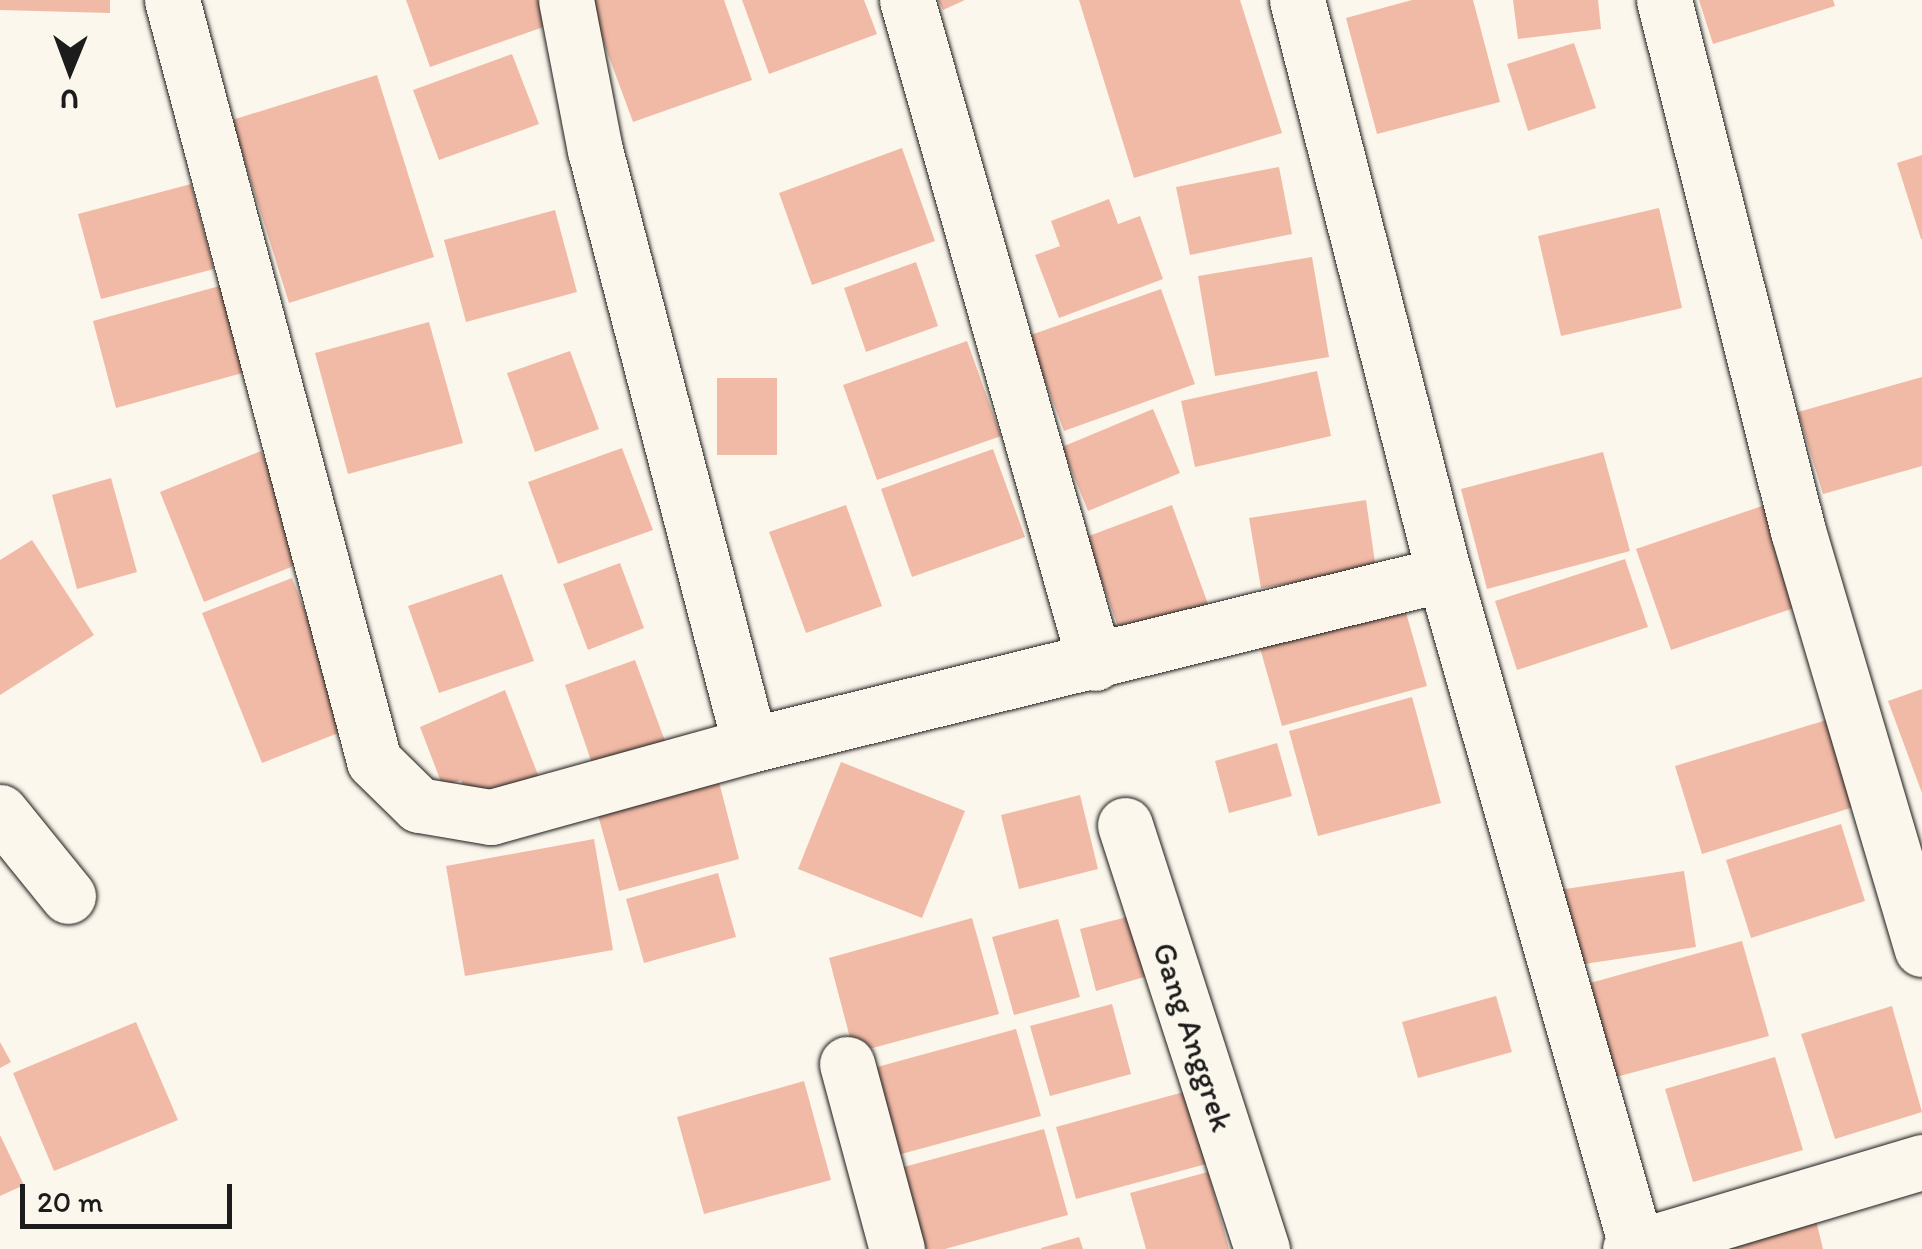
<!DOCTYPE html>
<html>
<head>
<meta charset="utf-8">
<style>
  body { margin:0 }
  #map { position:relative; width:1922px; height:1249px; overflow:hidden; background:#fbf7ec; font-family:Itim,sans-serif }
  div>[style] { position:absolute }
  .building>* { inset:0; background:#f1baa6 }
  .roads { filter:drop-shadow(0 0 2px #1c1c1c) drop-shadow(0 0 2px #1c1c1c) }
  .street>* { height:55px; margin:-27.5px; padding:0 27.5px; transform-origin:27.5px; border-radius:27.5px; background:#fbf7ec }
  span { translate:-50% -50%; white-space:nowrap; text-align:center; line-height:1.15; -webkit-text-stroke:9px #fbf7ec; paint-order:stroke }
  .street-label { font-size:32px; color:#1c1c1c }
  .north { position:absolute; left:20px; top:20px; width:100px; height:100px; -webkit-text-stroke:8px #fbf7ec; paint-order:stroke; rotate:181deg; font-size:28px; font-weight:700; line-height:40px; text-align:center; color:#1c1c1c }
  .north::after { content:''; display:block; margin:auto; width:35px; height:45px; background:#1c1c1c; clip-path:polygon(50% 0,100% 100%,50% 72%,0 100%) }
  .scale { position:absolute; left:20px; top:1184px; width:212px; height:45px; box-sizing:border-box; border:5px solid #1c1c1c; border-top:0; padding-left:12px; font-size:30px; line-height:35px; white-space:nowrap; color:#1c1c1c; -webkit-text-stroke:8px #fbf7ec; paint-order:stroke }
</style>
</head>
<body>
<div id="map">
  <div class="building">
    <i style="clip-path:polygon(0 0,110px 0,110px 13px,0 10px)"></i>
    <i style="clip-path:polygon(406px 0,539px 0,549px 25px,430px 67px)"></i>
    <i style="clip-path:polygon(588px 0,724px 0,752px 80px,633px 122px)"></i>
    <i style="clip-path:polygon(742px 0,864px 0,877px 34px,769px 74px)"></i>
    <i style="clip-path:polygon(938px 0,965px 0,943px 10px)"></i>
    <i style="clip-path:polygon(1079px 0,1240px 0,1282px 133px,1134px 178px)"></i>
    <i style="clip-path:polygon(1412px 0,1473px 0,1500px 102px,1377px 134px,1346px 18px)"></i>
    <i style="clip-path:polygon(1513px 0,1598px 0,1601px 29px,1518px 39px)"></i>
    <i style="clip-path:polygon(1699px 0,1833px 0,1835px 6px,1713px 44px)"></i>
    <i style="clip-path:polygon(1574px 43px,1596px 108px,1528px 131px,1507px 64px)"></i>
    <i style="clip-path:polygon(512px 54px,539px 124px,439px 160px,413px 90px)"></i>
    <i style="clip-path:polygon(377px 75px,434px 257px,289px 303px,232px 120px)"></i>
    <i style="clip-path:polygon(902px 148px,935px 241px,812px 285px,779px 193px)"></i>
    <i style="clip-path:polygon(1922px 155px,1922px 239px,1921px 239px,1897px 163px)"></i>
    <i style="clip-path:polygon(1279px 167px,1292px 234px,1190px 255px,1176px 187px)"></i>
    <i style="clip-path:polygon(191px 184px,214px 269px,101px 299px,78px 214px)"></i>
    <i style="clip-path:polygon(1109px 199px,1118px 224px,1140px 216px,1163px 279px,1059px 318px,1035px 255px,1060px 246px,1051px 221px)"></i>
    <i style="clip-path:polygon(1659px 208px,1682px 308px,1561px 336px,1538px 236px)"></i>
    <i style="clip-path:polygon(555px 210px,577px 292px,466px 322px,444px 240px)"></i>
    <i style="clip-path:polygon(1312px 257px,1329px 357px,1215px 376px,1198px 276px)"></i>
    <i style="clip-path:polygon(916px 262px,938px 326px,866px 352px,844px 288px)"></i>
    <i style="clip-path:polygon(223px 285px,246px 372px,116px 408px,93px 321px)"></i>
    <i style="clip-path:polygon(1161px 289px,1195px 384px,1064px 431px,1028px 336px)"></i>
    <i style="clip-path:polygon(429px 322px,463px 443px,348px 474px,315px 353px)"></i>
    <i style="clip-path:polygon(967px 341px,1001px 436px,877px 480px,843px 385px)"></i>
    <i style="clip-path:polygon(570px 351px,599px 429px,535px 452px,507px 373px)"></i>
    <i style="clip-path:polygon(1317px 371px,1331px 436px,1195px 467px,1181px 401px)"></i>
    <i style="clip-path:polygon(1922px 377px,1922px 466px,1823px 494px,1798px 412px)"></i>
    <i style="clip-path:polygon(717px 378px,777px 378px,777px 455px,717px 455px)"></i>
    <i style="clip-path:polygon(1153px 409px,1180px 473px,1088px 511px,1062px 447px)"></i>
    <i style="clip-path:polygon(622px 448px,653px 530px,558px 564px,528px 482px)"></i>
    <i style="clip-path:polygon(993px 449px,1025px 537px,912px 577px,881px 489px)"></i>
    <i style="clip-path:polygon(261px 451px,306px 561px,204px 602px,160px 492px)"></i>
    <i style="clip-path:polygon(1603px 452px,1630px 551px,1487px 589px,1461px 489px)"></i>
    <i style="clip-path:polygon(111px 478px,137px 572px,77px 589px,52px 495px)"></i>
    <i style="clip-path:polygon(1366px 500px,1376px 569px,1261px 588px,1249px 518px)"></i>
    <i style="clip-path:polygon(1768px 504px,1803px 605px,1671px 650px,1636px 549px)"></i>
    <i style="clip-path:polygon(846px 505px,882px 606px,806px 633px,769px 532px)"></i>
    <i style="clip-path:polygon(1172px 505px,1208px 604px,1121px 635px,1086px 537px)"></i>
    <i style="clip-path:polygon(32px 540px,94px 635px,0 695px,0 560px)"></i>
    <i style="clip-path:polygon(1625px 559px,1648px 627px,1517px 670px,1495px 601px)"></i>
    <i style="clip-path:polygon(620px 563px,644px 628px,588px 650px,563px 584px)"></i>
    <i style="clip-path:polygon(502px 574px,534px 661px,439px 693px,408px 606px)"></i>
    <i style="clip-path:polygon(292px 578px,351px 728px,262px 763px,202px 613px)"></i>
    <i style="clip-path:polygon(1401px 595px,1427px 686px,1282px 726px,1256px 634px)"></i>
    <i style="clip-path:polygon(635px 660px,668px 749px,596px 775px,565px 685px)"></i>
    <i style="clip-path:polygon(1922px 689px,1922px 793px,1888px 701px)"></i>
    <i style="clip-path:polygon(505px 690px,540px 780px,471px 806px,461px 780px,443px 787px,420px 727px)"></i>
    <i style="clip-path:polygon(1412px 697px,1441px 803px,1318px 836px,1289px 731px)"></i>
    <i style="clip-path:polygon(1843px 715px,1870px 802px,1702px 854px,1675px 766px)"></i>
    <i style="clip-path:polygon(1277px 743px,1292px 796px,1229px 813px,1215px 761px)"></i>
    <i style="clip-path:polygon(841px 762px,965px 811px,922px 918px,798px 869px)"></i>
    <i style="clip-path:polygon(719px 782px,739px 859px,619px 891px,598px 815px)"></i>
    <i style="clip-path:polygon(1080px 795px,1098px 869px,1019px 889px,1001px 815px)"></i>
    <i style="clip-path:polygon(1841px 824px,1865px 901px,1751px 938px,1726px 860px)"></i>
    <i style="clip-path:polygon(594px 839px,613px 950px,465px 976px,446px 866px)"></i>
    <i style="clip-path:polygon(1684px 871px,1696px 947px,1565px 967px,1552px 891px)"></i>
    <i style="clip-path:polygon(718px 873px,736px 937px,644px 963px,626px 899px)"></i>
    <i style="clip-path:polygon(1135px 915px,1151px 975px,1096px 991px,1080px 929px)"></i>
    <i style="clip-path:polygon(972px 918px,999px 1014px,854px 1053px,829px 958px)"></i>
    <i style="clip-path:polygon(1058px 919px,1080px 997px,1014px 1015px,992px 937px)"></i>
    <i style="clip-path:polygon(1742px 941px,1769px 1036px,1616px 1077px,1590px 983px)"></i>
    <i style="clip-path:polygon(1496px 996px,1512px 1052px,1418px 1078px,1402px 1022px)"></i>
    <i style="clip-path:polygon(1112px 1004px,1131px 1074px,1050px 1096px,1030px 1026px)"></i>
    <i style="clip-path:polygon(1892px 1006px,1922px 1112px,1835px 1139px,1801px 1034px)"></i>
    <i style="clip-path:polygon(136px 1022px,178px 1120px,54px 1171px,13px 1073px)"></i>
    <i style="clip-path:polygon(1016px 1029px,1041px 1116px,883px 1159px,859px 1072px)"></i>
    <i style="clip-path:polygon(0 1042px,11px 1062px,0 1068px)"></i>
    <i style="clip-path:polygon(1775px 1057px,1803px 1150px,1693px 1182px,1665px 1089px)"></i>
    <i style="clip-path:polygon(804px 1081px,831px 1180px,704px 1214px,677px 1117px)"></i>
    <i style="clip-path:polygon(1191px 1090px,1210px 1163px,1076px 1199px,1056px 1127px)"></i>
    <i style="clip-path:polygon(1044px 1129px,1068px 1215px,945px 1249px,910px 1249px,889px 1171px)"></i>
    <i style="clip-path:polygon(0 1135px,24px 1185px,0 1196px)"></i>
    <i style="clip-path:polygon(1208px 1172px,1229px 1249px,1146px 1249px,1130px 1193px)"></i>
    <i style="clip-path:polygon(1815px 1216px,1823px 1249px,1693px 1249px)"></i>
    <i style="clip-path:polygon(1079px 1237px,1083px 1249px,1041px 1249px,1041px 1248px)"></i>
  </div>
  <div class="roads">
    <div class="street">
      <i style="left:172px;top:0;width:787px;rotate:75.13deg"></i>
      <i style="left:374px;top:761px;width:63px;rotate:44.4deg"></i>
      <i style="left:419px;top:805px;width:73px;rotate:9.5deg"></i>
      <i style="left:491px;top:817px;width:269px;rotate:-15.5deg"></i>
      <i style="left:750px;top:745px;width:715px;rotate:-13.84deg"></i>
      <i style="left:566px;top:0;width:153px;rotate:79.1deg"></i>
      <i style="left:595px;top:150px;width:615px;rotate:75.4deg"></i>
      <i style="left:907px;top:0;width:689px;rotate:74.17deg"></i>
      <i style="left:1297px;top:0;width:593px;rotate:75.64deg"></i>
      <i style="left:1444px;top:574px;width:702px;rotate:74.04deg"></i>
      <i style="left:1664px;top:0;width:548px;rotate:75.84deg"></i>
      <i style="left:1798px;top:531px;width:436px;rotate:73.5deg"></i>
      <i style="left:0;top:812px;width:108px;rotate:51deg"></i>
      <i style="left:1125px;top:825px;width:446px;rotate:72.1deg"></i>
      <i style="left:847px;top:1064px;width:192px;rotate:74.9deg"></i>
      <i style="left:1630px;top:1249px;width:305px;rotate:-16.6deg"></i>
    </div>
  </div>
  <div class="street-label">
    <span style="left:1193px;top:1037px;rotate:72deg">Gang Anggrek</span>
  </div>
  <div class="north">U</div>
  <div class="scale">20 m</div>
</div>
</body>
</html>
